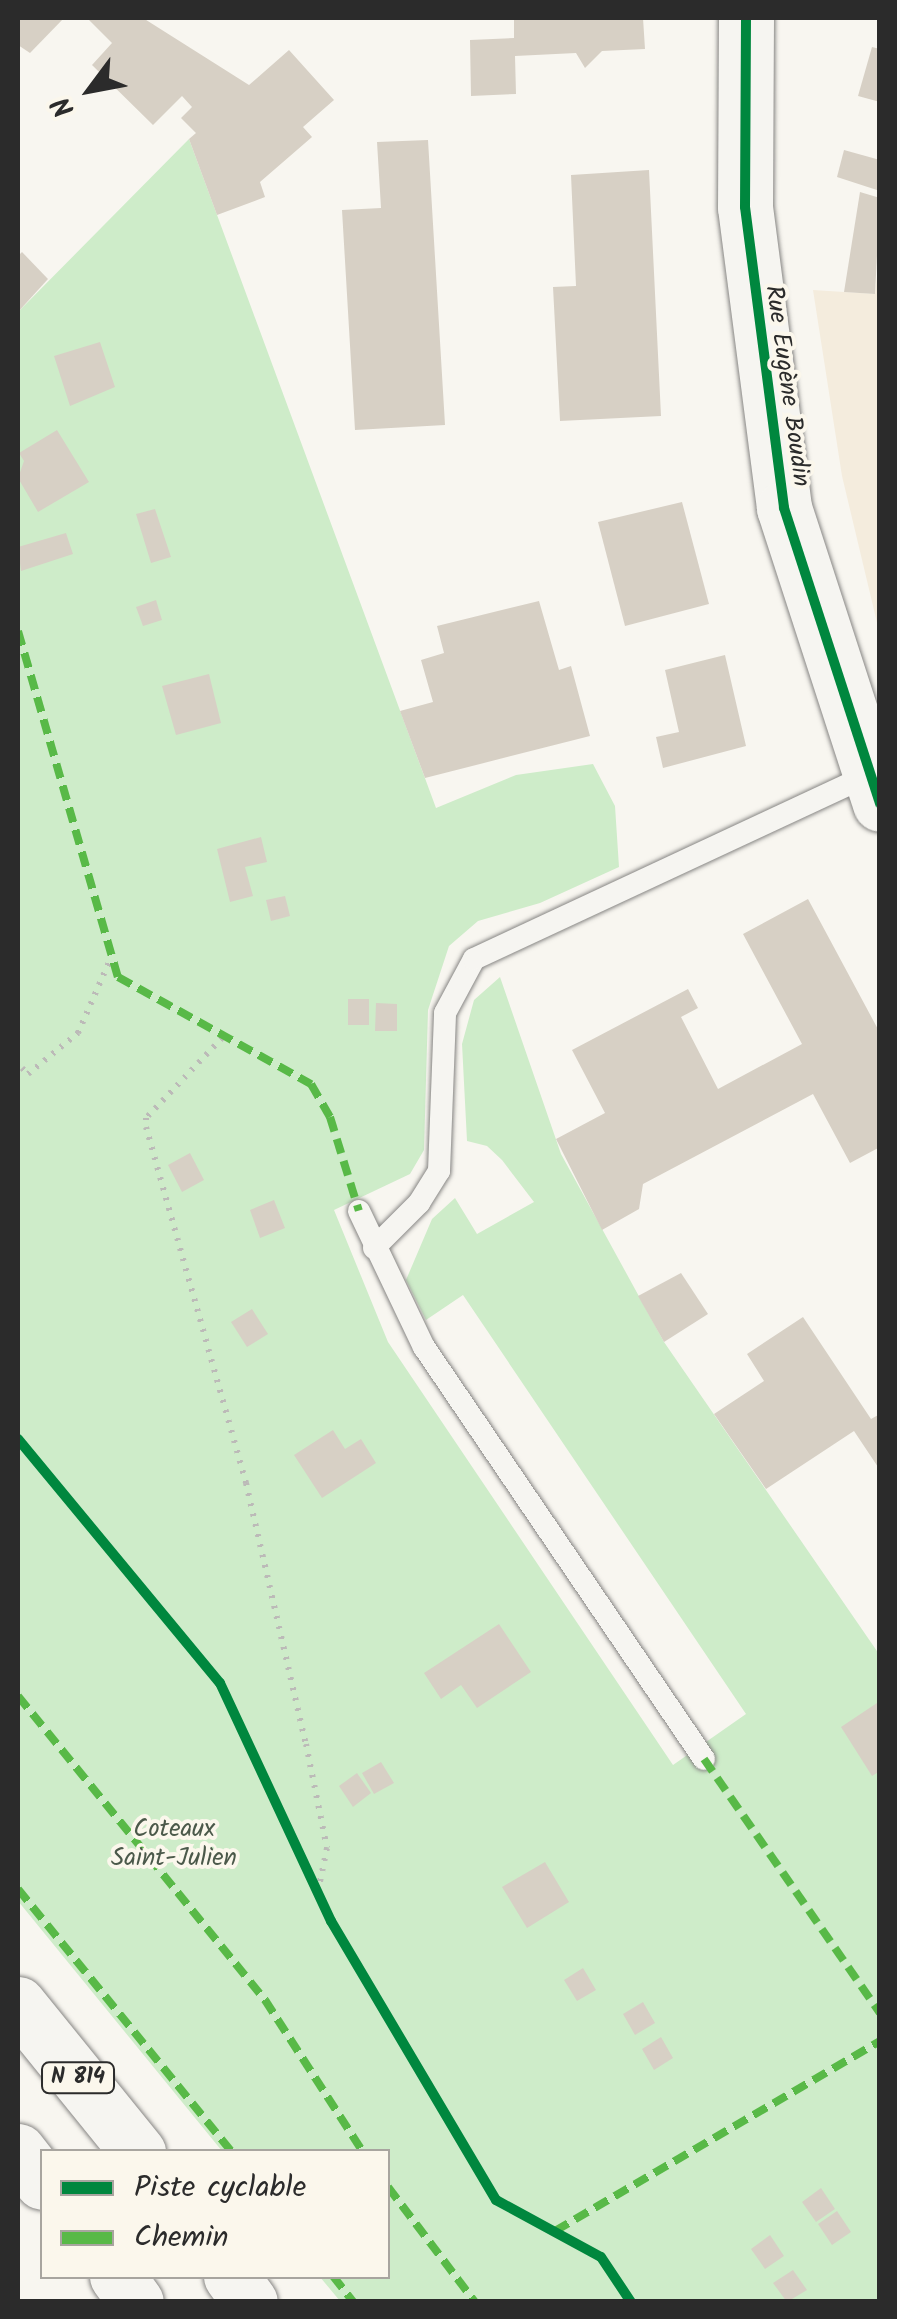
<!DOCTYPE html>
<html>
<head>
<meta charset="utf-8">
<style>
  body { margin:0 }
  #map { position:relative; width:897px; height:2319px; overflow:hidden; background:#f8f6f0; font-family:Kalam,sans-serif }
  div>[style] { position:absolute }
  .built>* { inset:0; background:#f4ecdd }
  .green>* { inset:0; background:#ceecc9 }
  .building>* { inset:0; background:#d7d0c5 }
  .path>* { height:6px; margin-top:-3px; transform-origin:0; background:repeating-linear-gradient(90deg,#bcbab8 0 2.5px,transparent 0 10.5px) }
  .roads { filter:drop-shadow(0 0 2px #878684) drop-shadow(0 0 2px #878684) }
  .lane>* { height:22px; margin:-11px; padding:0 11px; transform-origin:11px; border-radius:11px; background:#f6f5f1 }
  .secondary>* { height:55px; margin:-27.5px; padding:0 27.5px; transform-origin:27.5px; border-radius:27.5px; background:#f6f5f1 }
  .highway>* { height:55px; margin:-27.5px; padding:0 27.5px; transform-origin:27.5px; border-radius:27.5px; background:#f6f5f1 }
  .quiet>* { height:8px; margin-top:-4px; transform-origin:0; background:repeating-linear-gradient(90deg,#58b947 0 15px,transparent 0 23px) }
  .cycleway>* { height:10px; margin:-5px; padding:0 5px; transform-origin:5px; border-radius:5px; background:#00873e }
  span { translate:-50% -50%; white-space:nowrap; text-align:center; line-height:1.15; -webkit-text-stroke:8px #fbf7ec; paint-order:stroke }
  .shield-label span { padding:2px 8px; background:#fbf7ec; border:2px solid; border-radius:8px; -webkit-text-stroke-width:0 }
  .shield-label { font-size:22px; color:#2b2b2b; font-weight:700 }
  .street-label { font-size:25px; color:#2b2b2b }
  .park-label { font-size:25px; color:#4b594a }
  .frame { position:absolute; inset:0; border:20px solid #2b2b2b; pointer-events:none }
  .legend { position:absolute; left:40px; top:2149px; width:350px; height:130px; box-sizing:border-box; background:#fbf7ec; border:2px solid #a8a59f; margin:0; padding:12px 18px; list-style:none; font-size:30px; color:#2b2b2b }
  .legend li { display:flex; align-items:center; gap:20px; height:50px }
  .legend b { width:50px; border:2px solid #a8a59f }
  .north { position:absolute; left:40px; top:40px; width:100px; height:100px; -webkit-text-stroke:8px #fbf7ec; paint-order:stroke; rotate:238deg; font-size:28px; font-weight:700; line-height:40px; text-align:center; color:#2b2b2b }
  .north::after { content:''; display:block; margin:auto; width:35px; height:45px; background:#2b2b2b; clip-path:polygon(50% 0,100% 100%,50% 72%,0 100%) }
</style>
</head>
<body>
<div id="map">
  <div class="built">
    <i style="clip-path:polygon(879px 258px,879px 631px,842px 476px,813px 290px,875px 294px)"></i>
  </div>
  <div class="green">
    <i style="clip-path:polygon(189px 139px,436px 808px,516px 775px,593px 764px,615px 806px,619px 867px,540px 903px,478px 921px,449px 946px,428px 1010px,424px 1150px,410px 1174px,334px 1210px,388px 1342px,673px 1765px,746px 1714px,463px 1295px,426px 1320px,406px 1280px,432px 1219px,455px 1198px,477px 1234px,534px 1202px,502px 1160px,487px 1146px,467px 1141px,462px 1044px,474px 1000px,500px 977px,561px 1154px,664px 1342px,879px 1654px,879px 2301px,340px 2301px,320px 2277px,388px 2276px,388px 2152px,222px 2151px,18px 1901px,18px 312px)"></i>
  </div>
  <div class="building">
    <i style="clip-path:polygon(18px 18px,64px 18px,30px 53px,18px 45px)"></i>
    <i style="clip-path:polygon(87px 18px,143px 18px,249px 85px,289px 50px,334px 100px,303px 127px,312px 137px,260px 182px,265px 197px,217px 215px,189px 139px,196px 133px,181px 118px,192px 107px,182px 96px,153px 125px,92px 65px,112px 43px)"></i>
    <i style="clip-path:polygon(514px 18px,643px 18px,645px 49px,602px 51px,585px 68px,576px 53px,515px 56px,516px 94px,471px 96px,470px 40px,514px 38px)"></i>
    <i style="clip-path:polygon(872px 47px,880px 49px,880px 102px,858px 96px)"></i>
    <i style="clip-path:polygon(428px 140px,445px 425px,355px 430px,342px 210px,381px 208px,377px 142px)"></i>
    <i style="clip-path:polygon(844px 150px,880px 160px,880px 191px,837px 177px)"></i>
    <i style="clip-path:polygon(649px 170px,661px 416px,560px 421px,553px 287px,576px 286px,571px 175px)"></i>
    <i style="clip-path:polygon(860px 192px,880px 198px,875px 294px,844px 292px)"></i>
    <i style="clip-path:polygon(22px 252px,48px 279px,18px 312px,18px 256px)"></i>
    <i style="clip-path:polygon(100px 342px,115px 387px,70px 406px,54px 356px)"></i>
    <i style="clip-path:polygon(57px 430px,89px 482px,38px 512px,18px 478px,24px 461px,19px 453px)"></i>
    <i style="clip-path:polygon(682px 502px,709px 604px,625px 626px,598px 522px)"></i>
    <i style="clip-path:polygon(155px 509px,171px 557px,151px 563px,136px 514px)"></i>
    <i style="clip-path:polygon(66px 533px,73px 554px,21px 571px,18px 547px)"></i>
    <i style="clip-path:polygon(156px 600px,162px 620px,143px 626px,136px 607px)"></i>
    <i style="clip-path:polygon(539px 601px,559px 670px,571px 666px,590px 736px,425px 778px,400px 711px,433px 702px,421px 660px,444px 653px,437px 626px)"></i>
    <i style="clip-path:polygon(725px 655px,746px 746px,663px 768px,656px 737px,679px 732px,665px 670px)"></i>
    <i style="clip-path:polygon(209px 674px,221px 723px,176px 735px,162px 686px)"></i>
    <i style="clip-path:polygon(261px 837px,267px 862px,245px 867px,253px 896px,230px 902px,217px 849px)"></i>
    <i style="clip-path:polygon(285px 896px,290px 916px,271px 921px,266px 900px)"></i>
    <i style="clip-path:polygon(808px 899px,880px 1033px,880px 1147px,850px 1163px,813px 1094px,643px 1184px,639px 1209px,602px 1230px,556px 1139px,605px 1113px,572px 1050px,688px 989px,698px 1008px,681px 1017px,718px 1089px,802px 1044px,743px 934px)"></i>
    <i style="clip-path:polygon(348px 999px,369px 999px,369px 1025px,348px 1025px)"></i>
    <i style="clip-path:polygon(376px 1003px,397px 1004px,397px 1031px,375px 1031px)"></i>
    <i style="clip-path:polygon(190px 1153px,204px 1180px,182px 1192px,168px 1165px)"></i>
    <i style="clip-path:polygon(274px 1200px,285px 1228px,260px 1238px,250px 1210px)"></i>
    <i style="clip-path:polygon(681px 1273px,708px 1314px,664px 1342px,638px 1296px)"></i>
    <i style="clip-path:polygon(252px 1309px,268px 1334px,247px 1347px,231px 1322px)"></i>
    <i style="clip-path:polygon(803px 1317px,871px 1419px,880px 1414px,880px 1470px,854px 1431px,766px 1489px,714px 1414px,764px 1381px,747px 1354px)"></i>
    <i style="clip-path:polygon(333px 1430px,345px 1449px,361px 1439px,376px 1463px,322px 1498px,294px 1455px)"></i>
    <i style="clip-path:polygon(499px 1624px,531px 1672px,477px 1708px,461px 1685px,441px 1699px,424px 1673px)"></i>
    <i style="clip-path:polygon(880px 1701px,880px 1771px,872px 1776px,841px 1727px)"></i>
    <i style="clip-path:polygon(381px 1762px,394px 1783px,374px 1794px,362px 1773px)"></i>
    <i style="clip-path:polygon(357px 1773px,371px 1793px,353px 1807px,339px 1786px)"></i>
    <i style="clip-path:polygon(545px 1862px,569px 1902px,527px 1928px,502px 1887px)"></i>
    <i style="clip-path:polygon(583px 1968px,596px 1990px,577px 2001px,564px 1980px)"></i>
    <i style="clip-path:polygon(643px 2002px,655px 2023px,635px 2035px,623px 2014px)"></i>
    <i style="clip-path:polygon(661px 2037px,673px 2058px,654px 2070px,642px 2049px)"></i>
    <i style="clip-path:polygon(821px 2188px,835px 2209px,816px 2222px,802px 2202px)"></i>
    <i style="clip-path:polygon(837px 2211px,851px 2232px,832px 2245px,818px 2224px)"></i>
    <i style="clip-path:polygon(770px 2235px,784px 2256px,765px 2269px,751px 2249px)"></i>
    <i style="clip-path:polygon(793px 2270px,807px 2290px,787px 2302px,773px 2283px)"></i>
  </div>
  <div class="path">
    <i style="left:222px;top:1038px;width:110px;rotate:133.5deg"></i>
    <i style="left:146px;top:1118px;width:9px;rotate:90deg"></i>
    <i style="left:146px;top:1127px;width:370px;rotate:74.3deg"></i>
    <i style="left:246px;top:1483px;width:268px;rotate:77.1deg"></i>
    <i style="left:306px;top:1744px;width:106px;rotate:78.6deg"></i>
    <i style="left:327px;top:1848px;width:44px;rotate:101.8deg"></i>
    <i style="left:22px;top:1068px;width:8px;rotate:45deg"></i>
    <i style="left:28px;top:1074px;width:65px;rotate:-39.4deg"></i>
    <i style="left:78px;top:1033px;width:77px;rotate:-66.4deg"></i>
  </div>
  <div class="roads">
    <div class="lane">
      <i style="left:359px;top:1211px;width:151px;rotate:64.5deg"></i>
      <i style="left:424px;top:1347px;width:498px;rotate:55.8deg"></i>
      <i style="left:374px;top:1248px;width:64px;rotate:-45deg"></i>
      <i style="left:419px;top:1203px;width:38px;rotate:-58deg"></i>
      <i style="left:439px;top:1171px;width:158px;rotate:-87.8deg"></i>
      <i style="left:445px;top:1013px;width:61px;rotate:-61.8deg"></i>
      <i style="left:474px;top:959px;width:434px;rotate:-25deg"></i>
    </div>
    <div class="secondary">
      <i style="left:746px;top:18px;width:189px;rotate:90.3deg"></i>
      <i style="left:745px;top:207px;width:304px;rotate:82.6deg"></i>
      <i style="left:784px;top:508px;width:311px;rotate:72deg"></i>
    </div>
    <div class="highway">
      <i style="left:18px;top:2004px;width:191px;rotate:51deg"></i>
      <i style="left:18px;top:2151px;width:39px;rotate:52deg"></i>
      <i style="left:117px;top:2276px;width:32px;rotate:54deg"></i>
      <i style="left:231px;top:2276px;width:32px;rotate:54deg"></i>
    </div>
  </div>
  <div class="quiet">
    <i style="left:18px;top:631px;width:360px;rotate:73.9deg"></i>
    <i style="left:118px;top:977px;width:221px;rotate:29deg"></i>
    <i style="left:311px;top:1084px;width:38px;rotate:60deg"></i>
    <i style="left:330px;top:1117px;width:98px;rotate:72.9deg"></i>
    <i style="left:18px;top:1696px;width:392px;rotate:50.9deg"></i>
    <i style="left:265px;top:2000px;width:181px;rotate:57.2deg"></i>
    <i style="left:704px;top:1759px;width:309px;rotate:55.3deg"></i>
    <i style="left:18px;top:1889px;width:339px;rotate:50.9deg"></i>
    <i style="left:388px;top:2187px;width:144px;rotate:52.9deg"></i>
    <i style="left:555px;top:2231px;width:376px;rotate:-30.3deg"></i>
    <i style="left:333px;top:2276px;width:33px;rotate:52deg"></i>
  </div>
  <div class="cycleway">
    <i style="left:746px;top:18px;width:189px;rotate:90.3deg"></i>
    <i style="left:745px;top:207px;width:304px;rotate:82.6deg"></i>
    <i style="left:784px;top:508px;width:311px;rotate:72deg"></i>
    <i style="left:18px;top:1439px;width:317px;rotate:50.4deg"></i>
    <i style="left:220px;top:1683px;width:263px;rotate:65deg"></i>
    <i style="left:331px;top:1921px;width:324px;rotate:59.4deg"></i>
    <i style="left:496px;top:2200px;width:119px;rotate:28.5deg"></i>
    <i style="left:601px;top:2257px;width:54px;rotate:56.3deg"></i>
  </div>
  <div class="shield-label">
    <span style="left:78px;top:2078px">N 814</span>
  </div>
  <div class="street-label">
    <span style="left:787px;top:386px;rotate:82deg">Rue Eugène Boudin</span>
  </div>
  <div class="park-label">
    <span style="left:174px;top:1844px">Coteaux<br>Saint-Julien</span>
  </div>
  <div class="frame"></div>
  <ul class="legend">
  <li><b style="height:12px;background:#00873e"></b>Piste cyclable</li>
  <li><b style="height:12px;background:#58b947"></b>Chemin</li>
  </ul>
  <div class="north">N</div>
</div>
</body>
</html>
